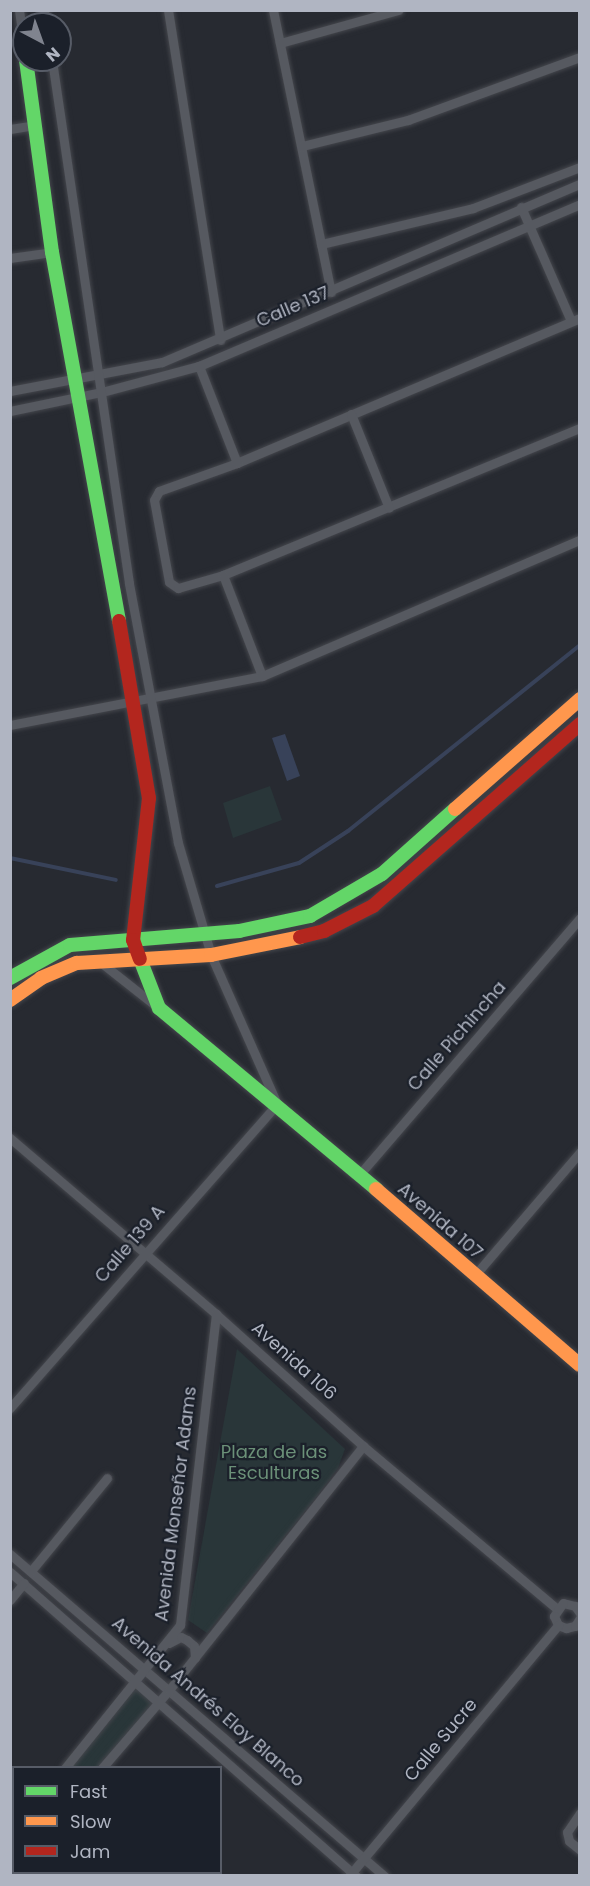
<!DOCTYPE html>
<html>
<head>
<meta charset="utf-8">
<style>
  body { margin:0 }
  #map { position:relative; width:590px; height:1886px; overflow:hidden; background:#272a31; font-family:Poppins,sans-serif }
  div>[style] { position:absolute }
  .green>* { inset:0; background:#293639 }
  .water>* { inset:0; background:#384259 }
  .stream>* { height:4px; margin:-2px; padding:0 2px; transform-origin:2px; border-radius:2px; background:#384259 }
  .roads { filter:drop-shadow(0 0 2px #44464c) drop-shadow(0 0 2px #44464c) }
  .street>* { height:9px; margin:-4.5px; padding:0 4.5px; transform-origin:4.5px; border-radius:4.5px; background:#565960 }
  .fast>* { height:14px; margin:-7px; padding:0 7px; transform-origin:7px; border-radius:7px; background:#63d668 }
  .slow>* { height:14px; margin:-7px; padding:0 7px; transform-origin:7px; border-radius:7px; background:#ff974d }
  .jam>* { height:14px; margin:-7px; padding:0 7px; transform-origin:7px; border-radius:7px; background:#b3261e }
  span { translate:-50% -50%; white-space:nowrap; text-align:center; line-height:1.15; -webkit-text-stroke:4.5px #1b202a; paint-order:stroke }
  .street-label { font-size:18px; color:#b0b5c2 }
  .park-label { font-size:18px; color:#6b9078 }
  .frame { position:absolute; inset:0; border:12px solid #b0b5c2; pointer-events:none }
  .legend { position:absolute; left:12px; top:1766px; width:210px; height:108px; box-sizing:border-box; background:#1b202a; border:2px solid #575c67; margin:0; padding:8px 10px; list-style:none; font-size:18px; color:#b0b5c2 }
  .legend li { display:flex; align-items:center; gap:12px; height:30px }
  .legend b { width:30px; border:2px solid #575c67 }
  .north { position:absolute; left:12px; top:12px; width:60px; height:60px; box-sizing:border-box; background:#1b202a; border:2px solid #575c67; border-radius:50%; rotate:139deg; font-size:16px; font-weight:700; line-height:24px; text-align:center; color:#b0b5c2 }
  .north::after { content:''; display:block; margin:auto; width:21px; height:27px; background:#80848f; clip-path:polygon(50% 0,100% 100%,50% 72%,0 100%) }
</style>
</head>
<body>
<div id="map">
  <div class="green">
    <i style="clip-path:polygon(270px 786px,282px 820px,233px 838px,223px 803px)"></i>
    <i style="clip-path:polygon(237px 1349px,345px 1449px,338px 1468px,318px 1495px,207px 1633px,188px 1620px)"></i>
    <i style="clip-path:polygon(138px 1680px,160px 1701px,102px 1767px,65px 1768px)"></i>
  </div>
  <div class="water">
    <i style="clip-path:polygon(285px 734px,300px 776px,287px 781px,272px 738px)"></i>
  </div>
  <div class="stream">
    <i style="left:10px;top:858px;width:108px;rotate:11.7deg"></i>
    <i style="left:217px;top:886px;width:85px;rotate:-15.7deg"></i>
    <i style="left:299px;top:863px;width:59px;rotate:-33.1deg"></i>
    <i style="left:348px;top:831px;width:297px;rotate:-38.7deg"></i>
  </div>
  <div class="roads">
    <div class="street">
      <i style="left:19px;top:10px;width:37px;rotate:82deg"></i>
      <i style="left:44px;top:10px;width:14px;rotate:82deg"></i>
      <i style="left:168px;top:10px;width:334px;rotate:81deg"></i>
      <i style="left:273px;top:10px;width:288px;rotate:78.4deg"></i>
      <i style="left:280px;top:43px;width:123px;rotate:-15.6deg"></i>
      <i style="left:10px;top:129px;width:25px;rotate:-9deg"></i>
      <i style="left:302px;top:146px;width:109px;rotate:-13.8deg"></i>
      <i style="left:408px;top:120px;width:183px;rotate:-20.1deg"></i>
      <i style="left:521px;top:207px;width:124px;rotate:66.3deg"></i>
      <i style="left:321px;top:244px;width:156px;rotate:-13.3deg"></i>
      <i style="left:473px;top:208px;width:115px;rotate:-21deg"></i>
      <i style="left:10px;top:258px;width:42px;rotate:-8.1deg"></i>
      <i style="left:580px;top:318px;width:372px;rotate:157.1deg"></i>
      <i style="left:237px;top:463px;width:83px;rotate:160.3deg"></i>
      <i style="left:159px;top:491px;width:10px;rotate:119deg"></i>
      <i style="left:154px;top:500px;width:83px;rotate:79.6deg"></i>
      <i style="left:169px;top:582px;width:11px;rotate:34deg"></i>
      <i style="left:178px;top:588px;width:47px;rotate:-16.1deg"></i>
      <i style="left:223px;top:575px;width:386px;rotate:-22.4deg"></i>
      <i style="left:199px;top:366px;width:104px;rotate:68.6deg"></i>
      <i style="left:10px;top:391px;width:155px;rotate:-10.8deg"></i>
      <i style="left:162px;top:362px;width:454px;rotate:-23.1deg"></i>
      <i style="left:10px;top:411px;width:94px;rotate:-11.7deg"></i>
      <i style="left:102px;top:392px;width:100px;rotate:-15deg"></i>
      <i style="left:199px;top:366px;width:414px;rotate:-23deg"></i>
      <i style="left:351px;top:414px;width:101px;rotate:68deg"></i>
      <i style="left:223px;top:575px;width:108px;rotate:68.9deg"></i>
      <i style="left:10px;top:725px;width:257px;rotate:-11deg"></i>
      <i style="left:262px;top:676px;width:346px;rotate:-23.2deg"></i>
      <i style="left:99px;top:961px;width:73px;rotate:38.3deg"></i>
      <i style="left:10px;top:1138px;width:271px;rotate:40.5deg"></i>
      <i style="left:216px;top:1314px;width:198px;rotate:41.9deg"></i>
      <i style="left:363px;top:1446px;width:252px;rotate:40deg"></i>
      <i style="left:359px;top:1175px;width:339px;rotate:-49.3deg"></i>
      <i style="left:475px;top:1275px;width:162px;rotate:-49.5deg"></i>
      <i style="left:10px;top:1408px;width:405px;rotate:-48.7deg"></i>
      <i style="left:277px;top:1104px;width:163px;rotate:-113.9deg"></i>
      <i style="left:211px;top:955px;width:117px;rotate:-106.4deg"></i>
      <i style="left:178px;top:843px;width:265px;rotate:-100.7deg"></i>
      <i style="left:129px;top:583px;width:529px;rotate:-98.38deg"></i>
      <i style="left:10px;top:1554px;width:494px;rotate:40.7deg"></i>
      <i style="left:31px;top:1571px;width:120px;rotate:-50.7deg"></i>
      <i style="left:10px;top:1572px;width:461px;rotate:41.3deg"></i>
      <i style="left:10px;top:1600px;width:22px;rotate:-51deg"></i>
      <i style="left:580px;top:1613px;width:9px;rotate:-126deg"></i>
      <i style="left:575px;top:1606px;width:12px;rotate:-166deg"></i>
      <i style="left:563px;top:1603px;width:16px;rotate:125deg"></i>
      <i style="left:554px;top:1616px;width:10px;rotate:66deg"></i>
      <i style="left:558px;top:1625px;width:9px;rotate:21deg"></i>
      <i style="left:566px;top:1628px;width:9px;rotate:-13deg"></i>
      <i style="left:575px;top:1626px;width:9px;rotate:-58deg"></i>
      <i style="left:169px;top:1643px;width:13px;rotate:-27deg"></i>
      <i style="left:181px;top:1637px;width:7px;rotate:27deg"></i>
      <i style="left:187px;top:1640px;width:9px;rotate:41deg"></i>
      <i style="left:194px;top:1646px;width:12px;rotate:85deg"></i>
      <i style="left:65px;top:1768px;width:184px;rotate:-51.2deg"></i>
      <i style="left:180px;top:1625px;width:313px;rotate:-83.4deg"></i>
      <i style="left:102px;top:1768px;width:103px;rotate:-49.3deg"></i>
      <i style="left:169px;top:1690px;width:312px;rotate:-51.5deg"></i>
      <i style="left:580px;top:1813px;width:23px;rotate:124deg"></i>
      <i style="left:567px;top:1832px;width:9px;rotate:77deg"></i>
      <i style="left:569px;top:1841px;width:14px;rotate:39deg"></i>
      <i style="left:10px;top:1832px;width:5px;rotate:-37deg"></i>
      <i style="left:10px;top:1872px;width:6px;rotate:-45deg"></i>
      <i style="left:349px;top:1876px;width:327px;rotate:-50.2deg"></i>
    </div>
    <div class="fast">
      <i style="left:26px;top:60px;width:194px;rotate:82.3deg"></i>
      <i style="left:52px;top:252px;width:375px;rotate:79.7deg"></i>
      <i style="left:140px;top:959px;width:53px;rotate:68.8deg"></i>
      <i style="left:159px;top:1008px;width:283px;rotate:39.8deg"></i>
      <i style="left:10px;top:978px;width:68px;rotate:-28.8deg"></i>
      <i style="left:70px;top:945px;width:170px;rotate:-4.7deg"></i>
      <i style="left:239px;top:931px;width:73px;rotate:-11.9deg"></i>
      <i style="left:310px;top:916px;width:83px;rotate:-30.3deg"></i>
      <i style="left:382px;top:874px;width:98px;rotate:-41.7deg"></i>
    </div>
    <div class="slow">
      <i style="left:455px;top:809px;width:167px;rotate:-41.3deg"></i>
      <i style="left:10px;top:1000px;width:38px;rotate:-35deg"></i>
      <i style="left:41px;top:978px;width:39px;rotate:-23deg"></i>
      <i style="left:77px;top:963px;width:134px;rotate:-3.4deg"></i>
      <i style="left:211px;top:955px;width:91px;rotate:-11.4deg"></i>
      <i style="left:376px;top:1189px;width:269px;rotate:40.8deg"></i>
    </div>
    <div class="jam">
      <i style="left:119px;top:621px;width:180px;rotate:80.4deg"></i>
      <i style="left:149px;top:798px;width:143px;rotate:96.4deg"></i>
      <i style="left:133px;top:940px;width:20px;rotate:70deg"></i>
      <i style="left:300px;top:937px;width:25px;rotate:-14deg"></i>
      <i style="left:324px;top:931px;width:55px;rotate:-27deg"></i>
      <i style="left:373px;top:906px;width:276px;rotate:-41.3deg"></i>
    </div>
  </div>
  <div class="street-label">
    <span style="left:293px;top:307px;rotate:-23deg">Calle 137</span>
    <span style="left:457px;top:1036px;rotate:-49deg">Calle Pichincha</span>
    <span style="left:440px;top:1221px;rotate:41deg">Avenida 107</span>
    <span style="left:130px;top:1244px;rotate:-49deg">Calle 139 A</span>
    <span style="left:294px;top:1361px;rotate:42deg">Avenida 106</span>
    <span style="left:176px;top:1504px;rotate:-83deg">Avenida Monseñor Adams</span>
    <span style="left:208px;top:1702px;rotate:41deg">Avenida Andrés Eloy Blanco</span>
    <span style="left:441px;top:1740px;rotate:-50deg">Calle Sucre</span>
  </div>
  <div class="park-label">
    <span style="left:274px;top:1463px">Plaza de las<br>Esculturas</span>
  </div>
  <div class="frame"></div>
  <ul class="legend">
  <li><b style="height:8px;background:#63d668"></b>Fast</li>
  <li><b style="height:8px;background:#ff974d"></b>Slow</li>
  <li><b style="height:8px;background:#b3261e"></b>Jam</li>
  </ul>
  <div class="north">N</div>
</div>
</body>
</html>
